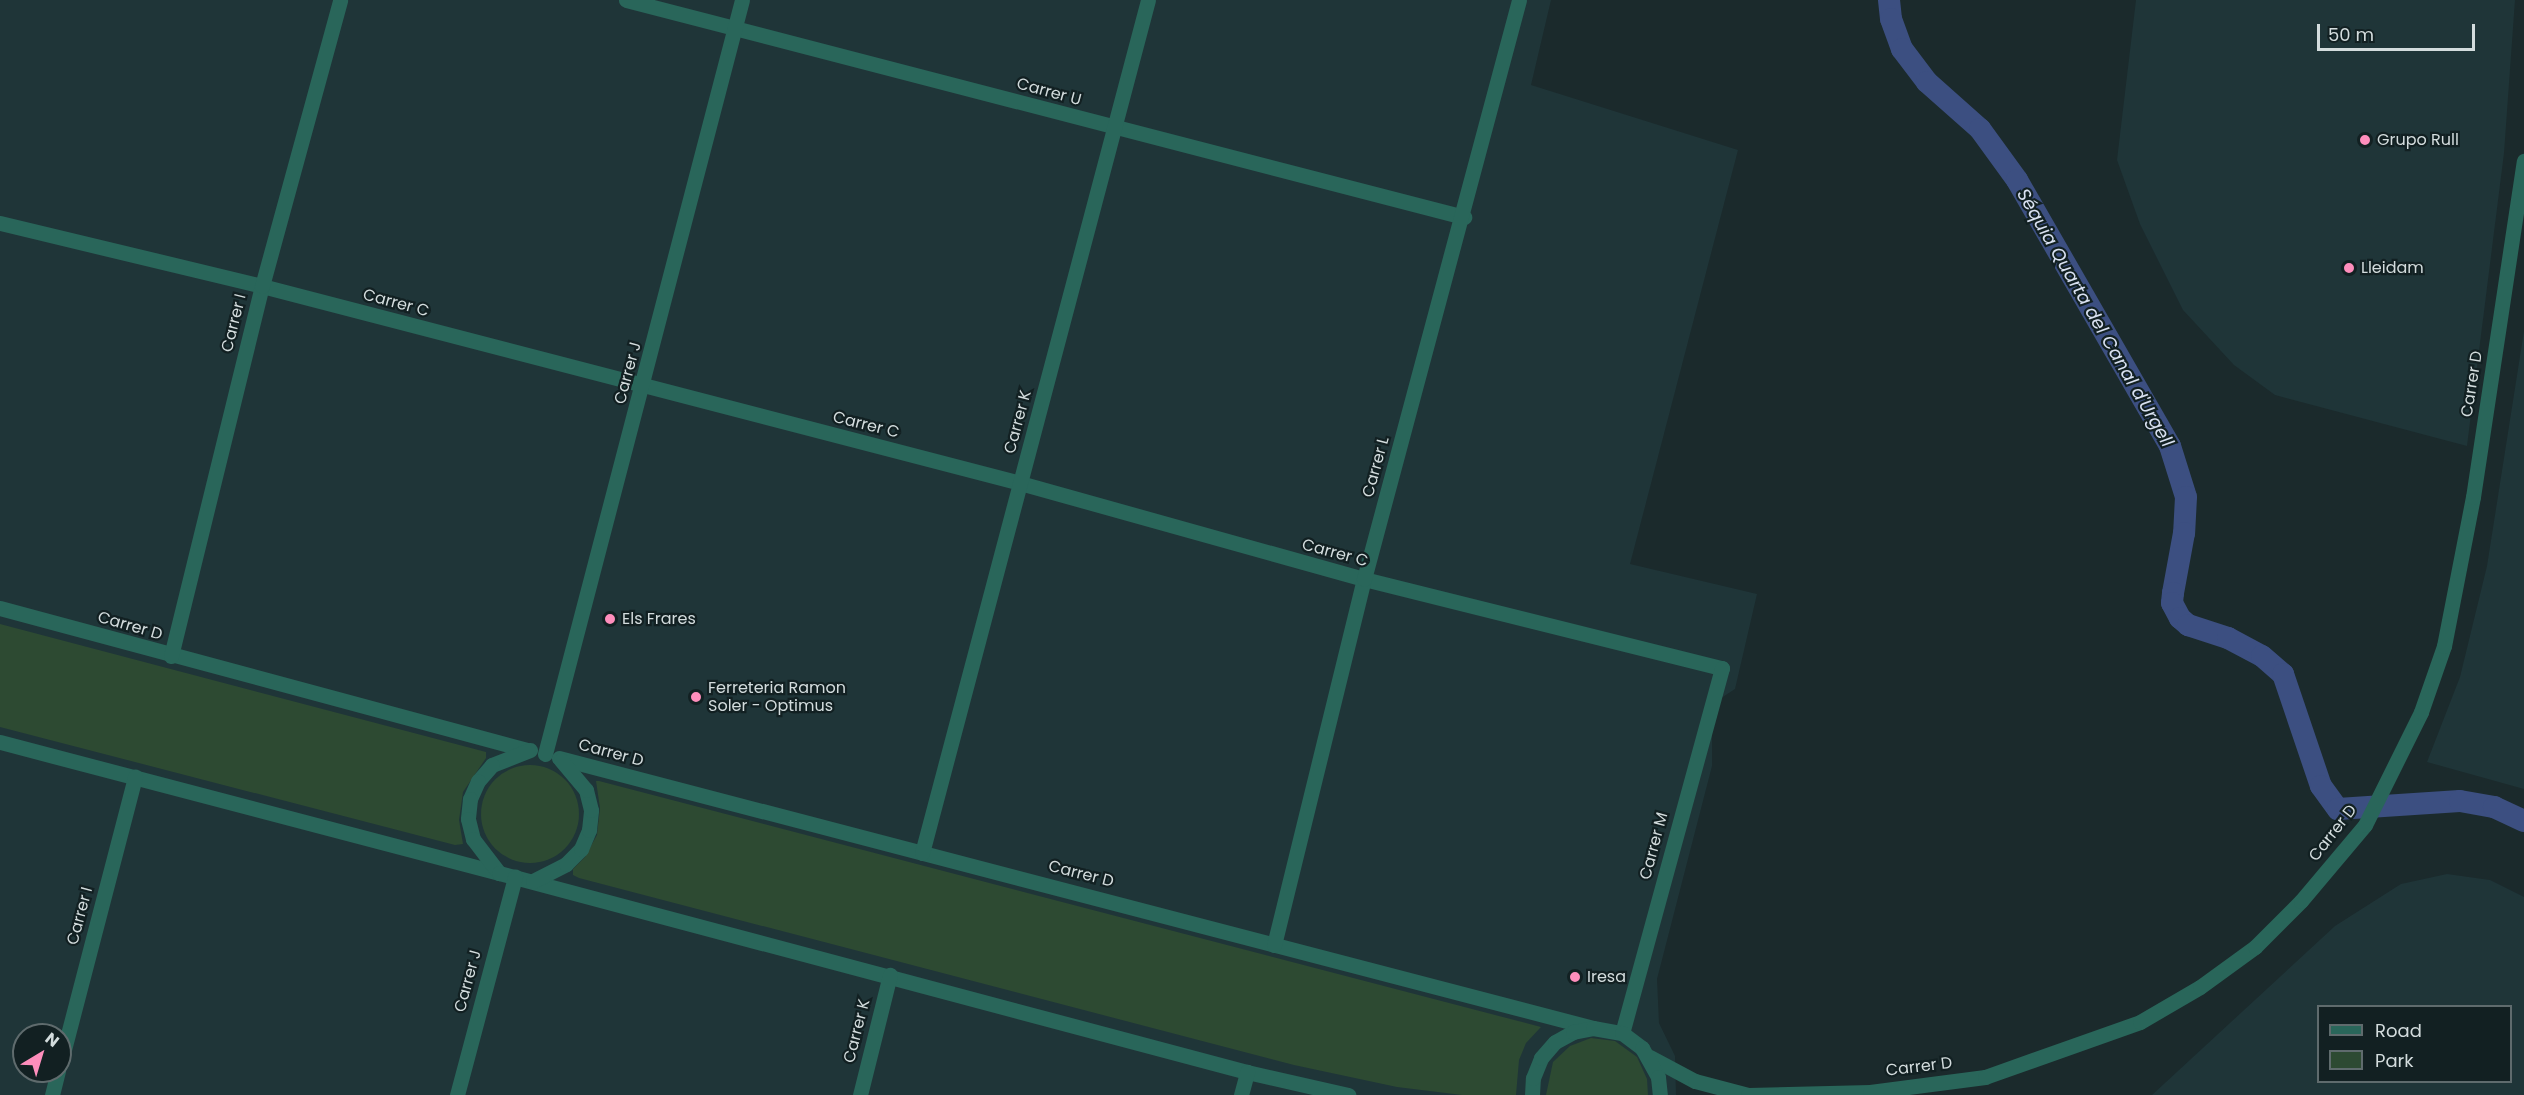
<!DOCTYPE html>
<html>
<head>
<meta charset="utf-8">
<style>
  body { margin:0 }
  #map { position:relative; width:2524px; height:1095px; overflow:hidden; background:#1b2a2c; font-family:Poppins,sans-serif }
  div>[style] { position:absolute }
  .built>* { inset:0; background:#1f3538 }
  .green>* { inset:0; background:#2d4a32 }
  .round { border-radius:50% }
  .canal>* { height:22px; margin:-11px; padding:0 11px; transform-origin:11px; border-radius:11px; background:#3c4f81 }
  .street>* { height:15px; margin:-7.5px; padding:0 7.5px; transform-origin:7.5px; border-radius:7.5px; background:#29665a }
  .dots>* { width:16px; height:16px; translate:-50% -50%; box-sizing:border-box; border:3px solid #122022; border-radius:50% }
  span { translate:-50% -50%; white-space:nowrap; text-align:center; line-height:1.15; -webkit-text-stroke:4.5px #122022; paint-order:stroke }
  .street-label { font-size:16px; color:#d3dcdd }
  .poi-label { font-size:16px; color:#d3dcdd }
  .left { translate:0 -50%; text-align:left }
  .water-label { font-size:18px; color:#d9e1f1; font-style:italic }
  .legend { position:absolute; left:2317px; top:1005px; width:195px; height:78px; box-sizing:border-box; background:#122022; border:2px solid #5f6b6d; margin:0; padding:8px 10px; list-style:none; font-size:18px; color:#d3dcdd }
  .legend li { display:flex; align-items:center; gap:12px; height:30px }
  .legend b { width:30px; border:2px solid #5f6b6d }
  .north { position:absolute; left:12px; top:1023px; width:60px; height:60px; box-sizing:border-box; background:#122022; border:2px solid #5f6b6d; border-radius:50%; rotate:38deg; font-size:16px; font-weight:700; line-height:24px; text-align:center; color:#d3dcdd }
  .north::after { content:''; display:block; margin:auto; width:21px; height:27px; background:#fe8ebc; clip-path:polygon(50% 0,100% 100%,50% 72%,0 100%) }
  .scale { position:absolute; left:2317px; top:24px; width:158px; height:27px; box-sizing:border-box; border:3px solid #d3dcdd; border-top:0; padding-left:8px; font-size:18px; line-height:21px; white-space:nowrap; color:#d3dcdd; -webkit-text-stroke:4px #122022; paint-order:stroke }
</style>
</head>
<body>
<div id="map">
  <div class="built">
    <i style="clip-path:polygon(evenodd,0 0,1551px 0,1531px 85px,1738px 150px,1630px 564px,1757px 594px,1735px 689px,1712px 704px,1712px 766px,1657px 979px,1659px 1023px,1675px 1056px,1676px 1095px,0 1095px,0 0,24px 1035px,60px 1035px,60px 1071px,24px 1071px,24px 1035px)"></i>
    <i style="clip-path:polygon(2136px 0,2515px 0,2504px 153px,2467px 446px,2275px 395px,2234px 365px,2183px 310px,2140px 224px,2117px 160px)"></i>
    <i style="clip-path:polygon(2524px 331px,2524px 789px,2427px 762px,2460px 677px,2487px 566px)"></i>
    <i style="clip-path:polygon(evenodd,2447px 874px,2490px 880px,2524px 897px,2524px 1095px,2152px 1095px,2335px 926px,2401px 884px,2447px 874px,2510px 1006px,2510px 1082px,2318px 1082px,2318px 1006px,2510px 1006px)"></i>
  </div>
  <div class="green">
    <i style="clip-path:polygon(0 624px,486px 752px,486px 758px,463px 792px,459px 820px,463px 844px,455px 845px,0 727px)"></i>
    <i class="round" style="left:481px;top:765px;width:98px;height:98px"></i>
    <i style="clip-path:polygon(596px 781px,599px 781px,1541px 1027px,1526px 1043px,1519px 1060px,1516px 1095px,1462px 1095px,1397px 1087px,1294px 1065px,579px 878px,573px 875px,573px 869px,585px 857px,597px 835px,600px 808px)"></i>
    <i style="clip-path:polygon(1591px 1038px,1615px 1041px,1637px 1057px,1647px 1079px,1648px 1095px,1546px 1095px,1553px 1062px,1570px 1046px)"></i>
  </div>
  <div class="canal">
    <i style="left:1889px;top:0;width:19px;rotate:84deg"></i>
    <i style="left:1891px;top:19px;width:32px;rotate:70deg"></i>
    <i style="left:1902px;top:49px;width:41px;rotate:52.9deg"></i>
    <i style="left:1927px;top:82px;width:71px;rotate:41.6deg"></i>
    <i style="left:1980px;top:129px;width:63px;rotate:54deg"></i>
    <i style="left:2017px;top:180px;width:307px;rotate:60.1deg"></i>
    <i style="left:2170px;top:446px;width:53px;rotate:72.6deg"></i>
    <i style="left:2186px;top:497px;width:36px;rotate:93deg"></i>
    <i style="left:2184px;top:533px;width:61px;rotate:100.4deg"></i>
    <i style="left:2173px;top:593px;width:10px;rotate:96deg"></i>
    <i style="left:2172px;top:603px;width:17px;rotate:62deg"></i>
    <i style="left:2180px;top:618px;width:11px;rotate:41deg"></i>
    <i style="left:2188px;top:625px;width:42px;rotate:18deg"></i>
    <i style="left:2228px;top:638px;width:38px;rotate:28deg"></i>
    <i style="left:2262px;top:656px;width:28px;rotate:41deg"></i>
    <i style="left:2283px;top:674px;width:118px;rotate:71.3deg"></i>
    <i style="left:2321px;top:786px;width:29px;rotate:54deg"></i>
    <i style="left:2338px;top:809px;width:122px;rotate:-3.8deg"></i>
    <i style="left:2460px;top:801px;width:35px;rotate:10deg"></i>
    <i style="left:2494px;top:807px;width:33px;rotate:25deg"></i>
  </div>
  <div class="street">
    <i style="left:626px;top:0;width:866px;rotate:14.52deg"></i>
    <i style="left:0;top:223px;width:269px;rotate:13.5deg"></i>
    <i style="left:262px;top:286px;width:783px;rotate:14.57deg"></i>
    <i style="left:1020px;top:483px;width:357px;rotate:15.6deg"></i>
    <i style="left:1364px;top:579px;width:369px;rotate:14deg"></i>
    <i style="left:1722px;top:668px;width:378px;rotate:105.3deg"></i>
    <i style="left:0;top:608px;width:546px;rotate:15.08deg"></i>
    <i style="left:171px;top:656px;width:381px;rotate:-76.2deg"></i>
    <i style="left:262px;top:286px;width:296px;rotate:-74.7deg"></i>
    <i style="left:0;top:742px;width:516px;rotate:14.71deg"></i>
    <i style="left:530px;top:750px;width:41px;rotate:158.5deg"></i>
    <i style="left:492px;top:765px;width:21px;rotate:131deg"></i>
    <i style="left:478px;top:781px;width:20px;rotate:114deg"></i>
    <i style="left:470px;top:799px;width:20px;rotate:96deg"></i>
    <i style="left:468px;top:819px;width:21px;rotate:76deg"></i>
    <i style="left:473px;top:839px;width:43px;rotate:52.6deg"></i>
    <i style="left:499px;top:873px;width:774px;rotate:14.9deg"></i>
    <i style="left:1247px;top:1072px;width:104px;rotate:12.8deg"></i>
    <i style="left:545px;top:754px;width:779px;rotate:-75.36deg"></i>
    <i style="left:559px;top:758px;width:1069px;rotate:14.63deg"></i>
    <i style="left:922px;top:853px;width:882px;rotate:-75.16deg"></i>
    <i style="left:533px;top:881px;width:37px;rotate:-27deg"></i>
    <i style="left:566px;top:864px;width:21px;rotate:-45deg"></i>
    <i style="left:581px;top:849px;width:21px;rotate:-67deg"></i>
    <i style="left:589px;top:830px;width:20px;rotate:-84deg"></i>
    <i style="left:591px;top:810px;width:21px;rotate:-104deg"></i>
    <i style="left:586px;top:790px;width:39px;rotate:-130deg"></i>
    <i style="left:1274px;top:945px;width:377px;rotate:-76.2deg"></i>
    <i style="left:1364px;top:579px;width:599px;rotate:-75.01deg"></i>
    <i style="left:1650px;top:1057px;width:51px;rotate:28.1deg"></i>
    <i style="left:1695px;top:1081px;width:55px;rotate:14.8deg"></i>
    <i style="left:1748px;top:1095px;width:122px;rotate:-1.4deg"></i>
    <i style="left:1870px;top:1092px;width:116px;rotate:-7.4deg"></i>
    <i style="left:1985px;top:1077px;width:164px;rotate:-19.5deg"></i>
    <i style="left:2140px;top:1022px;width:69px;rotate:-30.3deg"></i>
    <i style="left:2200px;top:987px;width:68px;rotate:-36deg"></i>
    <i style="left:2255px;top:947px;width:65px;rotate:-45deg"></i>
    <i style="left:2301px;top:901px;width:99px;rotate:-49.9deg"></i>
    <i style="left:2365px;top:825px;width:126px;rotate:-63.6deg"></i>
    <i style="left:2421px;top:712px;width:70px;rotate:-70.8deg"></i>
    <i style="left:2444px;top:646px;width:152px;rotate:-79deg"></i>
    <i style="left:2473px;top:497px;width:340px;rotate:-81.4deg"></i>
    <i style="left:60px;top:1065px;width:298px;rotate:-75.4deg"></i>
    <i style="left:52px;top:1095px;width:25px;rotate:-76deg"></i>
    <i style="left:457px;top:1095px;width:226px;rotate:-75.1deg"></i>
    <i style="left:860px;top:1095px;width:124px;rotate:-76deg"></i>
    <i style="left:1241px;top:1095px;width:24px;rotate:-75deg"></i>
    <i style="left:1532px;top:1095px;width:17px;rotate:-87deg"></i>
    <i style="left:1533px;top:1078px;width:22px;rotate:-68deg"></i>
    <i style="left:1541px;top:1058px;width:21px;rotate:-49deg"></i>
    <i style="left:1555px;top:1042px;width:21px;rotate:-29deg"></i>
    <i style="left:1573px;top:1032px;width:20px;rotate:-11deg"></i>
    <i style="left:1593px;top:1028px;width:29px;rotate:10deg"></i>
    <i style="left:1622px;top:1033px;width:25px;rotate:37deg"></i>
    <i style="left:1642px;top:1048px;width:33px;rotate:61deg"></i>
    <i style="left:1658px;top:1077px;width:18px;rotate:84deg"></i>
  </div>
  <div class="dots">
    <i style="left:2365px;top:140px;background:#fe8ebc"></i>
    <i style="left:2349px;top:268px;background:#fe8ebc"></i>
    <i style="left:610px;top:619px;background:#fe8ebc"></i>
    <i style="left:696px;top:697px;background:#fe8ebc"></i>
    <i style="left:1575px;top:977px;background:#fe8ebc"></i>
  </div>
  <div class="street-label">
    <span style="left:1049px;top:92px;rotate:15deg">Carrer U</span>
    <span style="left:396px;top:303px;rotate:15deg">Carrer C</span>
    <span style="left:234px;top:323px;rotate:-76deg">Carrer I</span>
    <span style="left:628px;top:373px;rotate:-75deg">Carrer J</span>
    <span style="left:2472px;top:384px;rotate:-81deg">Carrer D</span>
    <span style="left:1018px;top:422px;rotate:-75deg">Carrer K</span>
    <span style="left:866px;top:425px;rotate:14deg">Carrer C</span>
    <span style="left:1376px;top:467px;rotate:-75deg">Carrer L</span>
    <span style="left:1335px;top:553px;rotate:15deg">Carrer C</span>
    <span style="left:130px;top:626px;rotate:16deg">Carrer D</span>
    <span style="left:611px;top:753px;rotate:15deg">Carrer D</span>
    <span style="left:2333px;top:833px;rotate:-52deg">Carrer D</span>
    <span style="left:1654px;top:846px;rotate:-75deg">Carrer M</span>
    <span style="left:1081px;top:874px;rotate:14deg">Carrer D</span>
    <span style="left:80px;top:916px;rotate:-75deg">Carrer I</span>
    <span style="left:468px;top:981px;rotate:-75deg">Carrer J</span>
    <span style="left:857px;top:1031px;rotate:-76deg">Carrer K</span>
    <span style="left:1919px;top:1067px;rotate:-7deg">Carrer D</span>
  </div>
  <div class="poi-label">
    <span class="left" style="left:2377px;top:140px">Grupo Rull</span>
    <span class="left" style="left:2361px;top:268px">Lleidam</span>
    <span class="left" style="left:622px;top:619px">Els Frares</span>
    <span class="left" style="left:708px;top:697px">Ferreteria Ramon<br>Soler - Optimus</span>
    <span class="left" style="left:1587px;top:977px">Iresa</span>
  </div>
  <div class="water-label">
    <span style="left:2095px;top:318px;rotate:60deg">Séquia Quarta del Canal d'Urgell</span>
  </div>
  <ul class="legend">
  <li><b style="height:8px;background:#29665a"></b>Road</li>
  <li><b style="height:16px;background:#2d4a32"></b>Park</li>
  </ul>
  <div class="north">N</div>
  <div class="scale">50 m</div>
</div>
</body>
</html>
